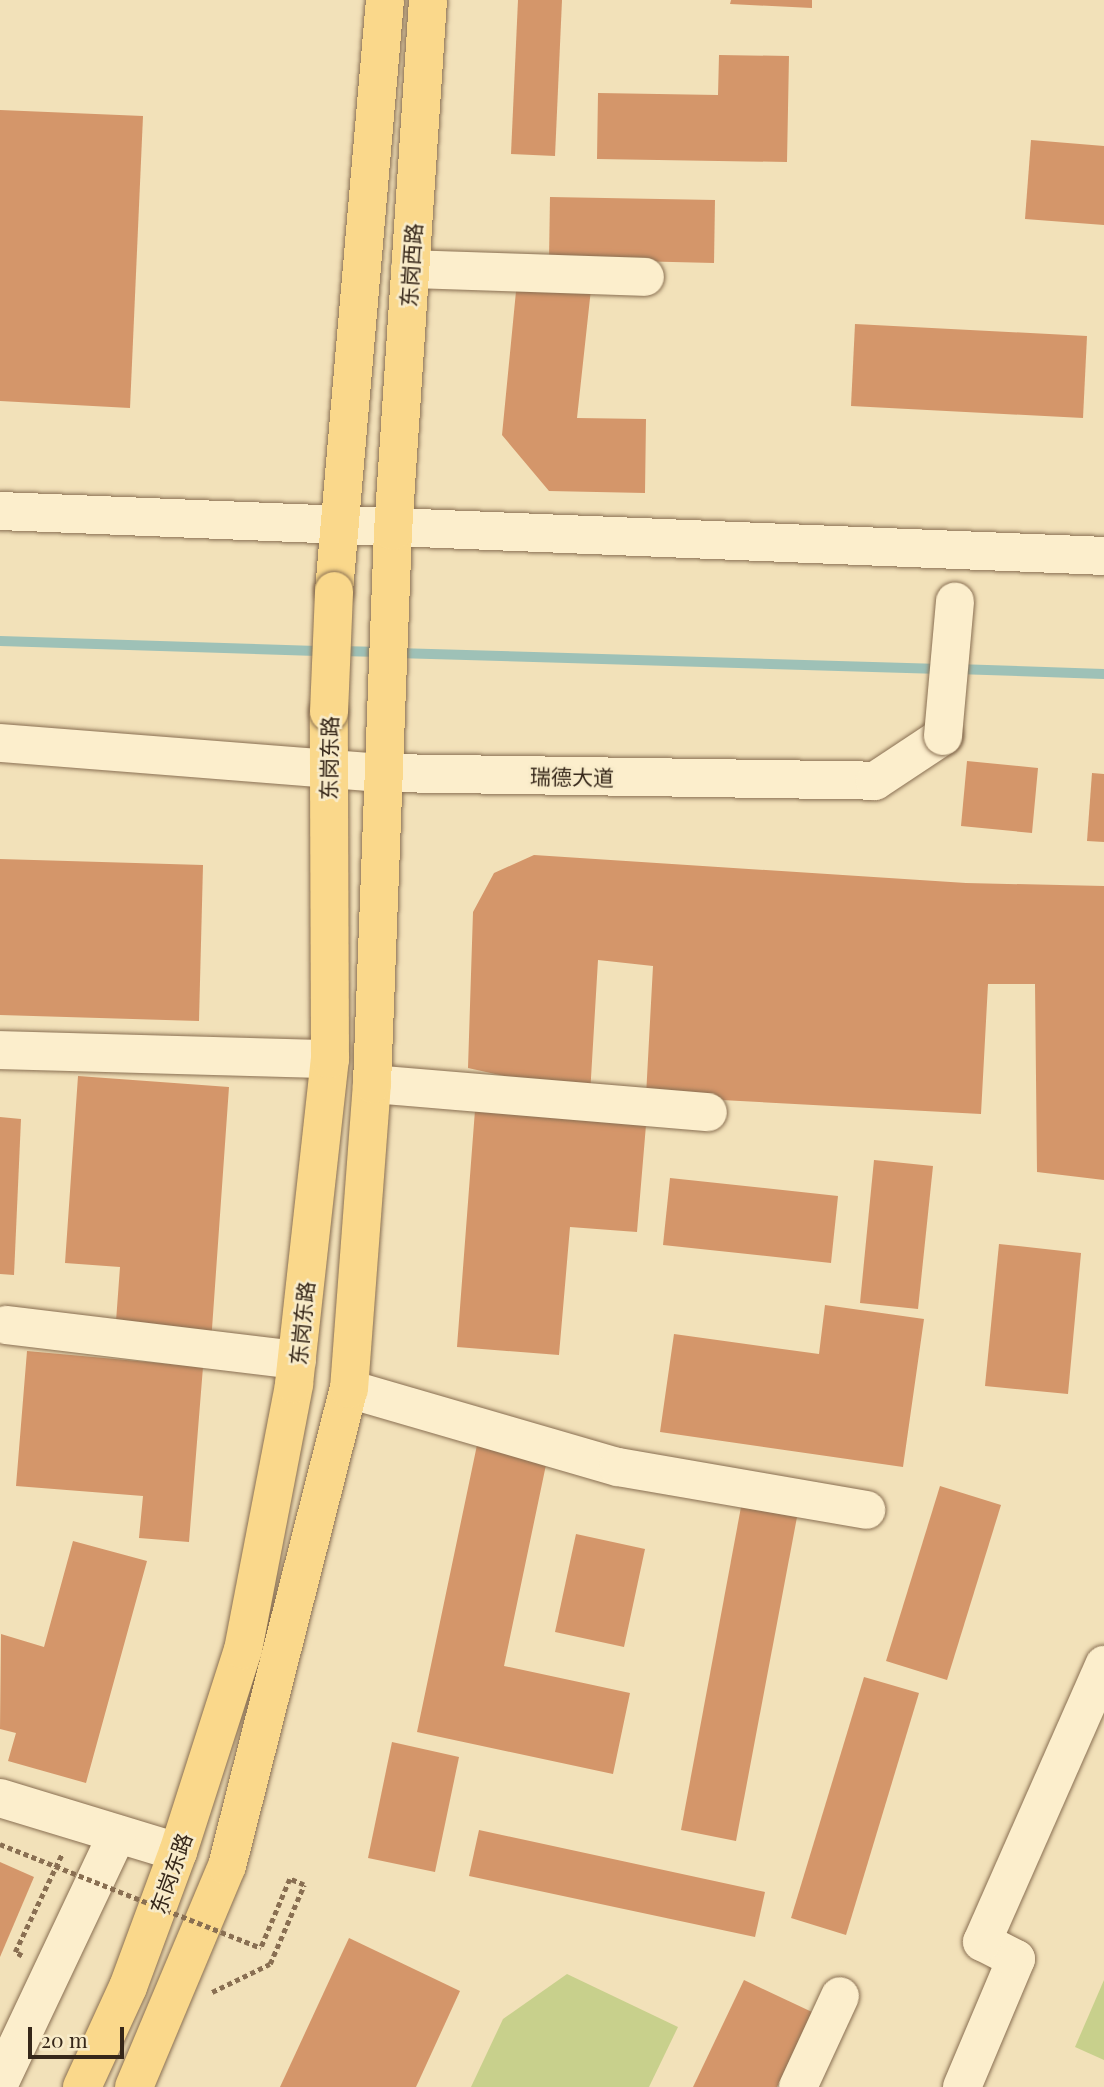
<!DOCTYPE html>
<html>
<head>
<meta charset="utf-8">
<style>
  body { margin:0 }
  #map { position:relative; width:1104px; height:2087px; overflow:hidden; background:#f2e1b9; font-family:"Playfair Display","Noto Sans SC",serif }
  div>[style] { position:absolute }
  .green>* { inset:0; background:#c8d08c }
  .stream>* { height:10px; margin:-5px; padding:0 5px; transform-origin:5px; border-radius:5px; background:#9ec1b7 }
  .building>* { inset:0; background:#d4966a }
  .path>* { height:4.5px; margin-top:-2.25px; transform-origin:0; background:repeating-linear-gradient(90deg,#896f52 0 5px,transparent 0 8.5px) }
  .roads { filter:drop-shadow(0 0 2px #896f52) drop-shadow(0 0 2px #896f52) }
  .minor>* { height:38px; margin:-19px; padding:0 19px; transform-origin:19px; border-radius:19px; background:#fceecc }
  .major>* { height:38px; margin:-19px; padding:0 19px; transform-origin:19px; border-radius:19px; background:#fad88b }
  .path-bridge>* { height:4.5px; margin-top:-2.25px; transform-origin:0; background:repeating-linear-gradient(90deg,#896f52 0 5px,transparent 0 8.5px) }
  .bridges { filter:drop-shadow(0 0 2px #896f52) drop-shadow(0 0 2px #896f52) }
  .minor-bridge>* { height:38px; margin:-19px; padding:0 19px; transform-origin:19px; border-radius:19px; background:#fceecc }
  .major-bridge>* { height:38px; margin:-19px; padding:0 19px; transform-origin:19px; border-radius:19px; background:#fad88b }
  span { translate:-50% -50%; white-space:nowrap; text-align:center; line-height:1.15; -webkit-text-stroke:5px #f8ebc9; paint-order:stroke }
  .street-label { font-size:21px; color:#362719 }
  .scale { position:absolute; left:28px; top:2027px; width:96px; height:32px; box-sizing:border-box; border:4px solid #362719; border-top:0; padding-left:9px; font-size:21px; line-height:24px; white-space:nowrap; color:#362719; -webkit-text-stroke:5px #f8ebc9; paint-order:stroke }
</style>
</head>
<body>
<div id="map">
  <div class="green">
    <i style="clip-path:polygon(567px 1974px,678px 2027px,649px 2087px,471px 2087px,503px 2019px)"></i>
    <i style="clip-path:polygon(1104px 1980px,1104px 2060px,1075px 2047px)"></i>
  </div>
  <div class="stream">
    <i style="left:0;top:641px;width:325px;rotate:1.8deg"></i>
    <i style="left:340px;top:651px;width:41px;rotate:1.4deg"></i>
    <i style="left:396px;top:653px;width:545px;rotate:1.68deg"></i>
    <i style="left:956px;top:669px;width:148px;rotate:1.9deg"></i>
  </div>
  <div class="building">
    <i style="clip-path:polygon(518px 0,562px 0,555px 156px,511px 154px)"></i>
    <i style="clip-path:polygon(731px 0,812px 0,812px 8px,730px 4px)"></i>
    <i style="clip-path:polygon(719px 55px,789px 56px,787px 162px,597px 159px,598px 93px,718px 95px)"></i>
    <i style="clip-path:polygon(0 110px,143px 116px,130px 408px,0 401px)"></i>
    <i style="clip-path:polygon(1031px 140px,1104px 146px,1104px 225px,1025px 219px)"></i>
    <i style="clip-path:polygon(550px 197px,715px 200px,714px 263px,549px 259px)"></i>
    <i style="clip-path:polygon(517px 281px,591px 289px,577px 418px,646px 419px,645px 493px,549px 491px,502px 435px)"></i>
    <i style="clip-path:polygon(855px 324px,1087px 336px,1083px 418px,851px 406px)"></i>
    <i style="clip-path:polygon(967px 761px,1038px 768px,1032px 833px,961px 826px)"></i>
    <i style="clip-path:polygon(1092px 773px,1104px 774px,1104px 842px,1087px 841px)"></i>
    <i style="clip-path:polygon(534px 855px,966px 883px,1104px 886px,1104px 1180px,1037px 1172px,1035px 984px,988px 984px,981px 1114px,646px 1096px,653px 966px,598px 960px,590px 1095px,468px 1068px,473px 912px,494px 873px)"></i>
    <i style="clip-path:polygon(0 859px,203px 865px,199px 1021px,0 1015px)"></i>
    <i style="clip-path:polygon(78px 1076px,229px 1087px,211px 1343px,115px 1335px,120px 1267px,65px 1263px)"></i>
    <i style="clip-path:polygon(475px 1110px,646px 1125px,637px 1232px,570px 1227px,559px 1355px,457px 1347px)"></i>
    <i style="clip-path:polygon(0 1117px,21px 1119px,14px 1275px,0 1274px)"></i>
    <i style="clip-path:polygon(874px 1160px,933px 1166px,918px 1309px,860px 1303px)"></i>
    <i style="clip-path:polygon(670px 1178px,838px 1196px,831px 1263px,663px 1245px)"></i>
    <i style="clip-path:polygon(999px 1244px,1081px 1253px,1068px 1394px,985px 1386px)"></i>
    <i style="clip-path:polygon(825px 1305px,924px 1319px,903px 1467px,660px 1432px,674px 1334px,819px 1354px)"></i>
    <i style="clip-path:polygon(27px 1351px,203px 1367px,189px 1542px,139px 1538px,143px 1496px,16px 1486px)"></i>
    <i style="clip-path:polygon(477px 1445px,547px 1460px,504px 1666px,630px 1693px,613px 1774px,417px 1732px)"></i>
    <i style="clip-path:polygon(940px 1486px,1001px 1505px,947px 1680px,886px 1661px)"></i>
    <i style="clip-path:polygon(741px 1507px,797px 1517px,736px 1841px,681px 1830px)"></i>
    <i style="clip-path:polygon(576px 1534px,645px 1549px,624px 1647px,555px 1632px)"></i>
    <i style="clip-path:polygon(73px 1541px,147px 1561px,86px 1783px,8px 1761px,16px 1733px,0 1729px,1px 1634px,44px 1647px)"></i>
    <i style="clip-path:polygon(864px 1677px,919px 1693px,846px 1935px,791px 1918px)"></i>
    <i style="clip-path:polygon(392px 1742px,459px 1757px,435px 1872px,368px 1858px)"></i>
    <i style="clip-path:polygon(479px 1830px,765px 1892px,755px 1937px,469px 1876px)"></i>
    <i style="clip-path:polygon(0 1862px,34px 1877px,0 1957px)"></i>
    <i style="clip-path:polygon(349px 1938px,460px 1991px,416px 2087px,280px 2087px)"></i>
    <i style="clip-path:polygon(744px 1980px,812px 2012px,777px 2087px,693px 2087px)"></i>
  </div>
  <div class="path">
    <i style="left:22px;top:1956px;width:8px;rotate:-150deg"></i>
    <i style="left:15px;top:1952px;width:109px;rotate:-64.4deg"></i>
    <i style="left:212px;top:1992px;width:64px;rotate:-25.8deg"></i>
    <i style="left:270px;top:1964px;width:86px;rotate:-66.7deg"></i>
    <i style="left:304px;top:1885px;width:15px;rotate:-157deg"></i>
    <i style="left:290px;top:1879px;width:75px;rotate:112.8deg"></i>
  </div>
  <div class="roads">
    <div class="minor">
      <i style="left:410px;top:269px;width:235px;rotate:1.9deg"></i>
      <i style="left:0;top:511px;width:1105px;rotate:2.33deg"></i>
      <i style="left:0;top:743px;width:386px;rotate:4.5deg"></i>
      <i style="left:385px;top:773px;width:490px;rotate:0.9deg"></i>
      <i style="left:875px;top:781px;width:82px;rotate:-33.5deg"></i>
      <i style="left:0;top:1050px;width:330px;rotate:1.6deg"></i>
      <i style="left:372px;top:1084px;width:337px;rotate:4.8deg"></i>
      <i style="left:6px;top:1325px;width:293px;rotate:6.9deg"></i>
      <i style="left:349px;top:1389px;width:280px;rotate:16.2deg"></i>
      <i style="left:618px;top:1467px;width:252px;rotate:9.8deg"></i>
      <i style="left:0;top:1798px;width:186px;rotate:16.9deg"></i>
      <i style="left:0;top:2082px;width:274px;rotate:-64.7deg"></i>
      <i style="left:798px;top:2087px;width:100px;rotate:-65.2deg"></i>
      <i style="left:962px;top:2087px;width:139px;rotate:-67.1deg"></i>
      <i style="left:1016px;top:1959px;width:38px;rotate:-153deg"></i>
      <i style="left:982px;top:1942px;width:303px;rotate:-66.2deg"></i>
    </div>
    <div class="major">
      <i style="left:334px;top:591px;width:593px;rotate:-85.07deg"></i>
      <i style="left:82px;top:2087px;width:110px;rotate:-65.3deg"></i>
      <i style="left:128px;top:1987px;width:144px;rotate:-69.7deg"></i>
      <i style="left:178px;top:1852px;width:212px;rotate:-72.2deg"></i>
      <i style="left:243px;top:1650px;width:271px;rotate:-79.1deg"></i>
      <i style="left:294px;top:1384px;width:327px;rotate:-83.7deg"></i>
      <i style="left:330px;top:1059px;width:347px;rotate:-90.2deg"></i>
      <i style="left:134px;top:2087px;width:240px;rotate:-67.2deg"></i>
      <i style="left:227px;top:1866px;width:492px;rotate:-75.7deg"></i>
      <i style="left:349px;top:1389px;width:306px;rotate:-85.7deg"></i>
      <i style="left:372px;top:1084px;width:553px;rotate:-87.83deg"></i>
      <i style="left:393px;top:531px;width:532px;rotate:-86.23deg"></i>
    </div>
  </div>
  <div class="path-bridge">
    <i style="left:0;top:1844px;width:281px;rotate:21.7deg"></i>
  </div>
  <div class="bridges">
    <div class="minor-bridge">
      <i style="left:943px;top:736px;width:135px;rotate:-84.9deg"></i>
    </div>
    <div class="major-bridge">
      <i style="left:329px;top:712px;width:121px;rotate:-87.6deg"></i>
    </div>
  </div>
  <div class="street-label">
    <span style="left:410px;top:265px;rotate:-86deg">东岗西路</span>
    <span style="left:328px;top:758px;rotate:-89deg">东岗东路</span>
    <span style="left:572px;top:776px;rotate:1deg">瑞德大道</span>
    <span style="left:301px;top:1323px;rotate:-84deg">东岗东路</span>
    <span style="left:170px;top:1873px;rotate:-70deg">东岗东路</span>
  </div>
  <div class="scale">20 m</div>
</div>
</body>
</html>
